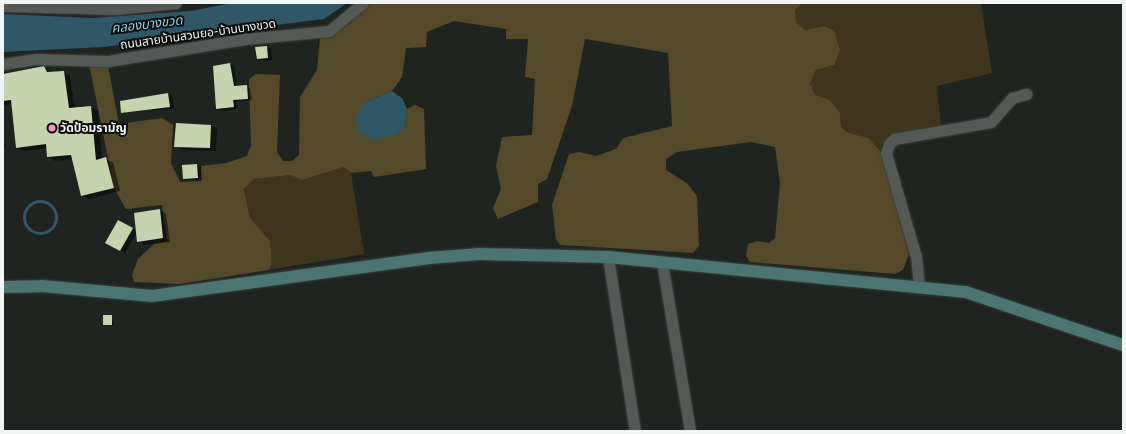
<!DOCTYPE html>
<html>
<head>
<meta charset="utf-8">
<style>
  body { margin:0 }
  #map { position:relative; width:1126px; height:434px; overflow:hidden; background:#1f2421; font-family:"IBM Plex Sans","Noto Sans Thai",sans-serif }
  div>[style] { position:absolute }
  .green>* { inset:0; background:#3d351e }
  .forest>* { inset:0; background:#544928 }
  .water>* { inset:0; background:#2f5766 }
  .shadow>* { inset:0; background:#0007 }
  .stream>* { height:3px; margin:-1.5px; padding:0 1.5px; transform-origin:1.5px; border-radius:1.5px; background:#2f5766 }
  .stream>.ring { margin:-1.5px; padding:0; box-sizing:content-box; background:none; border:3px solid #2f5766; border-radius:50% }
  .building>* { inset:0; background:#c5d3ae }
  .roads { filter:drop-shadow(0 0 1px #3c403d) drop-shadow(0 0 1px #3c403d) }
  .street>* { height:11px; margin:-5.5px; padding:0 5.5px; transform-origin:5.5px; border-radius:5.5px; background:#555956 }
  .secondary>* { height:12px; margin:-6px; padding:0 6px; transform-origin:6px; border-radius:6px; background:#4a7571 }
  .dots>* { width:11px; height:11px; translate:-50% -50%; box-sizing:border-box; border:2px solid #0b0c0b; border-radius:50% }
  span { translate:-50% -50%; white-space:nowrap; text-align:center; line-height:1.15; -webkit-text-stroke:4px #0b0c0b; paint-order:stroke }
  .street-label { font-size:12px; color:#f2f5f3 }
  .poi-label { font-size:12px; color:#f2f5f3; font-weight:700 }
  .left { translate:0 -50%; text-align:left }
  .water-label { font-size:13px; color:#8ad3ee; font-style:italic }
  .frame { position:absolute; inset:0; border:4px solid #f2f5f3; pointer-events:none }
</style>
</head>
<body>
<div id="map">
  <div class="green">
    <i style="clip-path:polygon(803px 3px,981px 3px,992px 73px,937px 86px,941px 126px,891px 136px,882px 144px,881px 152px,869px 138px,849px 133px,841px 127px,840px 113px,815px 95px,810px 83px,816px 70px,834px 65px,824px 26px,805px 30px,796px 22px,795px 10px)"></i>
    <i style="clip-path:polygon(344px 167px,351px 173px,364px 254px,269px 270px,272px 262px,270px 241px,250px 218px,244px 189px,254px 179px,290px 175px,303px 180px)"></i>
  </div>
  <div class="forest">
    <i style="clip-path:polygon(372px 3px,803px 3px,795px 10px,796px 22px,805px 30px,824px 26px,834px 31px,840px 50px,834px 65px,816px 70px,810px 83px,815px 95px,830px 100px,840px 113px,841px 127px,849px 133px,869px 138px,881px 152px,909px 254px,903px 270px,895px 274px,750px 262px,746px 256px,748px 244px,757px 241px,769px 243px,775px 238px,780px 183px,775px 147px,751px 142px,677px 152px,666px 159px,666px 170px,688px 184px,697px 196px,699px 246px,693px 253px,560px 245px,556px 239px,552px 205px,569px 154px,579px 152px,596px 156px,616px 149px,623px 138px,672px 126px,668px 53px,585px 39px,572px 106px,547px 179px,538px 184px,538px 202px,498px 219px,493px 208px,501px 189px,496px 166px,502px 137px,532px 135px,535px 79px,525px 77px,528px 39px,506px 39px,506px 29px,454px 21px,427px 32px,426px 47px,406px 48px,402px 77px,392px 91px,362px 104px,405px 126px,407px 109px,415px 105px,424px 109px,426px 169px,374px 177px,371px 171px,351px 173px,344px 167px,302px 180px,290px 175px,254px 179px,244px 189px,250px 218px,270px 241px,272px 262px,269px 270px,179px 284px,134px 282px,132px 275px,138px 259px,154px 244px,167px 241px,162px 205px,126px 209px,114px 188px,89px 64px,108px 66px,119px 124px,162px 118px,173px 125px,171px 163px,180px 182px,201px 181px,201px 166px,226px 163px,247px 156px,251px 146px,249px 79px,256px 74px,280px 75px,277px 152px,283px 161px,292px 161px,299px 155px,300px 97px,317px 70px,320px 37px,345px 27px)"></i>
  </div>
  <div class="water">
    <i style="clip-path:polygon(232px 3px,347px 3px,324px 19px,103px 47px,3px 52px,3px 14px,92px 18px,190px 11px)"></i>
    <i style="clip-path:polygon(392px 91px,402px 98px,407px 109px,405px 126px,396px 135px,375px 140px,359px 133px,355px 119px,362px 104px)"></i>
  </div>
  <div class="shadow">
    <i style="clip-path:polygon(267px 47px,271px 49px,272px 60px,262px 61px,258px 59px)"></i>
    <i style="clip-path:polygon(230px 64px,234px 66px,237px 87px,250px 88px,252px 100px,236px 102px,237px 109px,221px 111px,217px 108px)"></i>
    <i style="clip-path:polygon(44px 67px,51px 73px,64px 72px,70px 76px,75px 109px,91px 107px,98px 111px,102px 159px,113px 162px,120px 191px,89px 199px,82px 195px,73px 159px,55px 161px,48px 157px,47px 148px,24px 151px,17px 147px,13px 104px,3px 105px,3px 74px)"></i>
    <i style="clip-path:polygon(168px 94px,172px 96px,174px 109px,121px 112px)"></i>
    <i style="clip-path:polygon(211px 126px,217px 129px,216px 151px,182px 150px,176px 146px)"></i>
    <i style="clip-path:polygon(3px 140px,6px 146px,3px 147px)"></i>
    <i style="clip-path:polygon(197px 165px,201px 167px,202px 180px,184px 179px)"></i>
    <i style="clip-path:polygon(160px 210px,166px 214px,170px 242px,145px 245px,138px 241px)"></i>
    <i style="clip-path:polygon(118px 221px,137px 232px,125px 253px,106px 242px)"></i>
    <i style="clip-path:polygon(112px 316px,114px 326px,104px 325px)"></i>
  </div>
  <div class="stream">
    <i class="ring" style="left:24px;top:201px;width:29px;height:29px"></i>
  </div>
  <div class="building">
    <i style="clip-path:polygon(267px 46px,268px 58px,257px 59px,255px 47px)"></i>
    <i style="clip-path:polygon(230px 63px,234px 86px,247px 85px,248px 99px,233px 100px,234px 107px,216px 109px,213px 66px)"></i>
    <i style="clip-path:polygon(44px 66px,47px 72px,64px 71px,69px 108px,91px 106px,96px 160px,106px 157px,114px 188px,81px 196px,71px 155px,47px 157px,46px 144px,16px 148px,11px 100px,3px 101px,3px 74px)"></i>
    <i style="clip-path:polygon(168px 93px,170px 107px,121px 113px,120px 101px)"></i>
    <i style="clip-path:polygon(176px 123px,211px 125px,210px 148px,174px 147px)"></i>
    <i style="clip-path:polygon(197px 164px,198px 178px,183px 179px,182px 165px)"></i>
    <i style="clip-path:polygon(160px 209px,163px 238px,137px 242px,134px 213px)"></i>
    <i style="clip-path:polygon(118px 220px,133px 228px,120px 251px,105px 243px)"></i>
    <i style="clip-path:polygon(103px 315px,112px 315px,112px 325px,103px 325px)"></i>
  </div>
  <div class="roads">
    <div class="street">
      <i style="left:3px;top:6px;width:113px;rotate:1.5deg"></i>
      <i style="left:116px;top:9px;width:60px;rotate:-5.7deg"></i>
      <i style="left:3px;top:64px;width:33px;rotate:-9deg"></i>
      <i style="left:36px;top:59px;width:72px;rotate:1.6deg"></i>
      <i style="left:108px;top:61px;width:139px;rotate:-9.1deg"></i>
      <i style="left:245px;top:39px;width:84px;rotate:-5.4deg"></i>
      <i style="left:329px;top:31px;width:44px;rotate:-39.5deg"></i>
      <i style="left:608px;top:257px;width:176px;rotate:81.2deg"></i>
      <i style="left:662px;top:262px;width:171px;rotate:80.6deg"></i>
      <i style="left:919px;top:285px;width:28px;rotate:-96deg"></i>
      <i style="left:916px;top:257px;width:108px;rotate:-106.1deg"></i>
      <i style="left:886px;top:153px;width:9px;rotate:-72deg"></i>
      <i style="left:889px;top:144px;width:7px;rotate:-45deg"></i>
      <i style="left:894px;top:139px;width:98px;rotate:-9.9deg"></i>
      <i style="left:991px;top:122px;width:32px;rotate:-49deg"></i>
      <i style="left:1012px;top:98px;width:15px;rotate:-16deg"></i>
    </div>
    <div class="secondary">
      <i style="left:3px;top:287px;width:39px;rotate:-1deg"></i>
      <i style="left:42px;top:286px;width:110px;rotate:5.2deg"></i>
      <i style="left:152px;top:296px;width:280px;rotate:-7.8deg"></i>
      <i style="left:429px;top:258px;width:51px;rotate:-4.5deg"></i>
      <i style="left:480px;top:254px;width:128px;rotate:1.3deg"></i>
      <i style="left:608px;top:257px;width:360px;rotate:5.6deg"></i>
      <i style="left:966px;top:292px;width:166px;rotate:18.7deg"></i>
    </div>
  </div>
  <div class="dots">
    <i style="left:52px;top:128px;background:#fc8fc3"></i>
  </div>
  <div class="street-label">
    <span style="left:198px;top:34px;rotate:-8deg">ถนนสายบ้านสวนยอ-บ้านบางขวด</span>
  </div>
  <div class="poi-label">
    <span class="left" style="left:60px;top:128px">วัดป้อมรามัญ</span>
  </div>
  <div class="water-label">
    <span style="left:147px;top:25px;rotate:-7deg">คลองบางขวด</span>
  </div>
  <div class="frame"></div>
</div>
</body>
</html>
